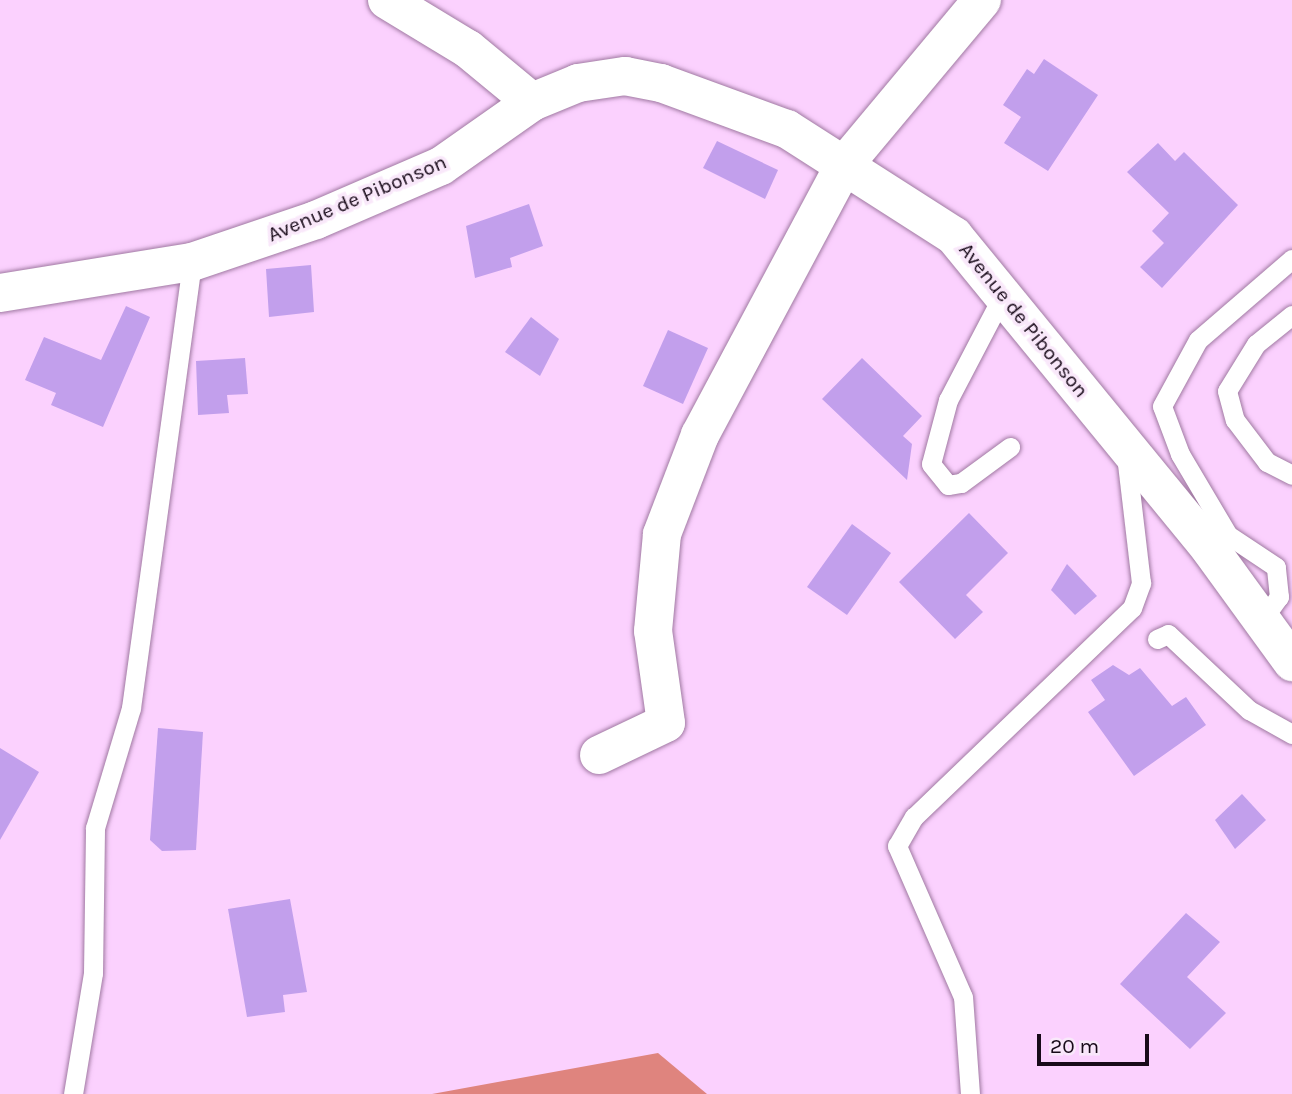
<!DOCTYPE html>
<html>
<head>
<meta charset="utf-8">
<style>
  body { margin:0 }
  #map { position:relative; width:1292px; height:1094px; overflow:hidden; background:#fbd1fe; font-family:Karla,sans-serif }
  div>[style] { position:absolute }
  .forest>* { inset:0; background:#df847e }
  .building>* { inset:0; background:#c29fec }
  .roads { filter:drop-shadow(0 0 2px #a079a2) drop-shadow(0 0 2px #a079a2) }
  .service>* { height:19px; margin:-9.5px; padding:0 9.5px; transform-origin:9.5px; border-radius:9.5px; background:#fff }
  .minor>* { height:38px; margin:-19px; padding:0 19px; transform-origin:19px; border-radius:19px; background:#fff }
  .tertiary>* { height:38px; margin:-19px; padding:0 19px; transform-origin:19px; border-radius:19px; background:#fff }
  span { translate:-50% -50%; white-space:nowrap; text-align:center; line-height:1.15; -webkit-text-stroke:7px #f9e8fa; paint-order:stroke }
  .street-label { font-size:21px; color:#180a19 }
  .scale { position:absolute; left:1037px; top:1034px; width:112px; height:32px; box-sizing:border-box; border:4px solid #180a19; border-top:0; padding-left:9px; font-size:21px; line-height:24px; white-space:nowrap; color:#180a19; -webkit-text-stroke:5px #f9e8fa; paint-order:stroke }
</style>
</head>
<body>
<div id="map">
  <div class="forest">
    <i style="clip-path:polygon(658px 1053px,707px 1094px,432px 1094px)"></i>
  </div>
  <div class="building">
    <i style="clip-path:polygon(1044px 59px,1098px 95px,1048px 171px,1004px 143px,1021px 117px,1003px 105px,1027px 69px,1034px 74px)"></i>
    <i style="clip-path:polygon(717px 141px,778px 170px,765px 199px,703px 168px)"></i>
    <i style="clip-path:polygon(1158px 143px,1175px 161px,1184px 152px,1238px 205px,1162px 288px,1140px 267px,1164px 243px,1152px 231px,1169px 213px,1127px 172px)"></i>
    <i style="clip-path:polygon(529px 204px,543px 246px,510px 258px,512px 267px,475px 278px,466px 226px)"></i>
    <i style="clip-path:polygon(311px 265px,314px 312px,269px 317px,266px 269px)"></i>
    <i style="clip-path:polygon(126px 306px,150px 317px,103px 427px,51px 405px,56px 393px,25px 380px,44px 337px,101px 360px)"></i>
    <i style="clip-path:polygon(531px 317px,559px 339px,540px 376px,505px 352px)"></i>
    <i style="clip-path:polygon(668px 330px,708px 348px,683px 404px,643px 386px)"></i>
    <i style="clip-path:polygon(245px 358px,248px 394px,227px 395px,229px 413px,198px 415px,196px 361px)"></i>
    <i style="clip-path:polygon(862px 358px,922px 416px,903px 436px,912px 444px,907px 480px,822px 399px)"></i>
    <i style="clip-path:polygon(969px 513px,1008px 553px,966px 595px,983px 612px,955px 639px,899px 582px)"></i>
    <i style="clip-path:polygon(852px 524px,891px 553px,847px 615px,807px 587px)"></i>
    <i style="clip-path:polygon(1067px 564px,1097px 596px,1075px 615px,1051px 590px)"></i>
    <i style="clip-path:polygon(1113px 665px,1129px 675px,1140px 668px,1172px 706px,1186px 697px,1206px 725px,1134px 776px,1088px 712px,1105px 700px,1091px 680px)"></i>
    <i style="clip-path:polygon(158px 728px,203px 732px,196px 850px,162px 851px,150px 840px)"></i>
    <i style="clip-path:polygon(0 748px,39px 772px,0 840px)"></i>
    <i style="clip-path:polygon(1242px 794px,1266px 820px,1235px 849px,1215px 820px)"></i>
    <i style="clip-path:polygon(290px 899px,307px 992px,283px 995px,285px 1012px,247px 1017px,228px 909px)"></i>
    <i style="clip-path:polygon(1186px 913px,1220px 942px,1187px 977px,1226px 1013px,1190px 1049px,1120px 984px)"></i>
  </div>
  <div class="roads">
    <div class="service">
      <i style="left:1004px;top:293px;width:121px;rotate:117.6deg"></i>
      <i style="left:948px;top:400px;width:66px;rotate:104.9deg"></i>
      <i style="left:931px;top:464px;width:27px;rotate:51deg"></i>
      <i style="left:948px;top:485px;width:13px;rotate:-9deg"></i>
      <i style="left:961px;top:483px;width:61px;rotate:-36.3deg"></i>
      <i style="left:1292px;top:315px;width:46px;rotate:141.1deg"></i>
      <i style="left:1256px;top:344px;width:55px;rotate:121.7deg"></i>
      <i style="left:1227px;top:391px;width:30px;rotate:75deg"></i>
      <i style="left:1235px;top:420px;width:53px;rotate:52.7deg"></i>
      <i style="left:1267px;top:462px;width:28px;rotate:27deg"></i>
      <i style="left:1262px;top:620px;width:29px;rotate:-54deg"></i>
      <i style="left:1279px;top:597px;width:30px;rotate:-96deg"></i>
      <i style="left:1276px;top:567px;width:58px;rotate:-146.3deg"></i>
      <i style="left:1228px;top:535px;width:94px;rotate:-120.7deg"></i>
      <i style="left:1180px;top:454px;width:51px;rotate:-110.6deg"></i>
      <i style="left:1162px;top:406px;width:75px;rotate:-61.4deg"></i>
      <i style="left:1198px;top:340px;width:124px;rotate:-40.8deg"></i>
      <i style="left:1157px;top:639px;width:12px;rotate:-24deg"></i>
      <i style="left:1168px;top:634px;width:111px;rotate:43.2deg"></i>
      <i style="left:1249px;top:710px;width:49px;rotate:29.2deg"></i>
      <i style="left:73px;top:1094px;width:123px;rotate:-80.6deg"></i>
      <i style="left:93px;top:973px;width:145px;rotate:-89.2deg"></i>
      <i style="left:95px;top:828px;width:125px;rotate:-73.3deg"></i>
      <i style="left:131px;top:708px;width:450px;rotate:-82.2deg"></i>
      <i style="left:970px;top:1094px;width:97px;rotate:-94.1deg"></i>
      <i style="left:963px;top:997px;width:165px;rotate:-113.6deg"></i>
      <i style="left:897px;top:846px;width:34px;rotate:-60deg"></i>
      <i style="left:914px;top:817px;width:302px;rotate:-43.8deg"></i>
      <i style="left:1132px;top:608px;width:27px;rotate:-70deg"></i>
      <i style="left:1141px;top:583px;width:128px;rotate:-96.7deg"></i>
    </div>
    <div class="minor">
      <i style="left:387px;top:0;width:95px;rotate:31.2deg"></i>
      <i style="left:468px;top:49px;width:83px;rotate:39.6deg"></i>
      <i style="left:599px;top:755px;width:74px;rotate:-25.5deg"></i>
      <i style="left:666px;top:723px;width:93px;rotate:-98deg"></i>
      <i style="left:653px;top:631px;width:97px;rotate:-84.7deg"></i>
      <i style="left:662px;top:534px;width:106px;rotate:-69deg"></i>
      <i style="left:700px;top:435px;width:306px;rotate:-61.9deg"></i>
      <i style="left:844px;top:165px;width:215px;rotate:-50.1deg"></i>
    </div>
    <div class="tertiary">
      <i style="left:0;top:293px;width:194px;rotate:-9.2deg"></i>
      <i style="left:192px;top:262px;width:131px;rotate:-18.7deg"></i>
      <i style="left:316px;top:220px;width:136px;rotate:-23.4deg"></i>
      <i style="left:441px;top:166px;width:111px;rotate:-35.1deg"></i>
      <i style="left:532px;top:102px;width:50px;rotate:-22.4deg"></i>
      <i style="left:578px;top:83px;width:48px;rotate:-8.5deg"></i>
      <i style="left:625px;top:76px;width:37px;rotate:11deg"></i>
      <i style="left:661px;top:83px;width:134px;rotate:20.1deg"></i>
      <i style="left:787px;top:129px;width:198px;rotate:32.6deg"></i>
      <i style="left:954px;top:236px;width:404px;rotate:50.7deg"></i>
      <i style="left:1210px;top:549px;width:140px;rotate:54deg"></i>
    </div>
  </div>
  <div class="street-label">
    <span style="left:357px;top:198px;rotate:-23deg">Avenue de Pibonson</span>
    <span style="left:1024px;top:320px;rotate:51deg">Avenue de Pibonson</span>
  </div>
  <div class="scale">20 m</div>
</div>
</body>
</html>
